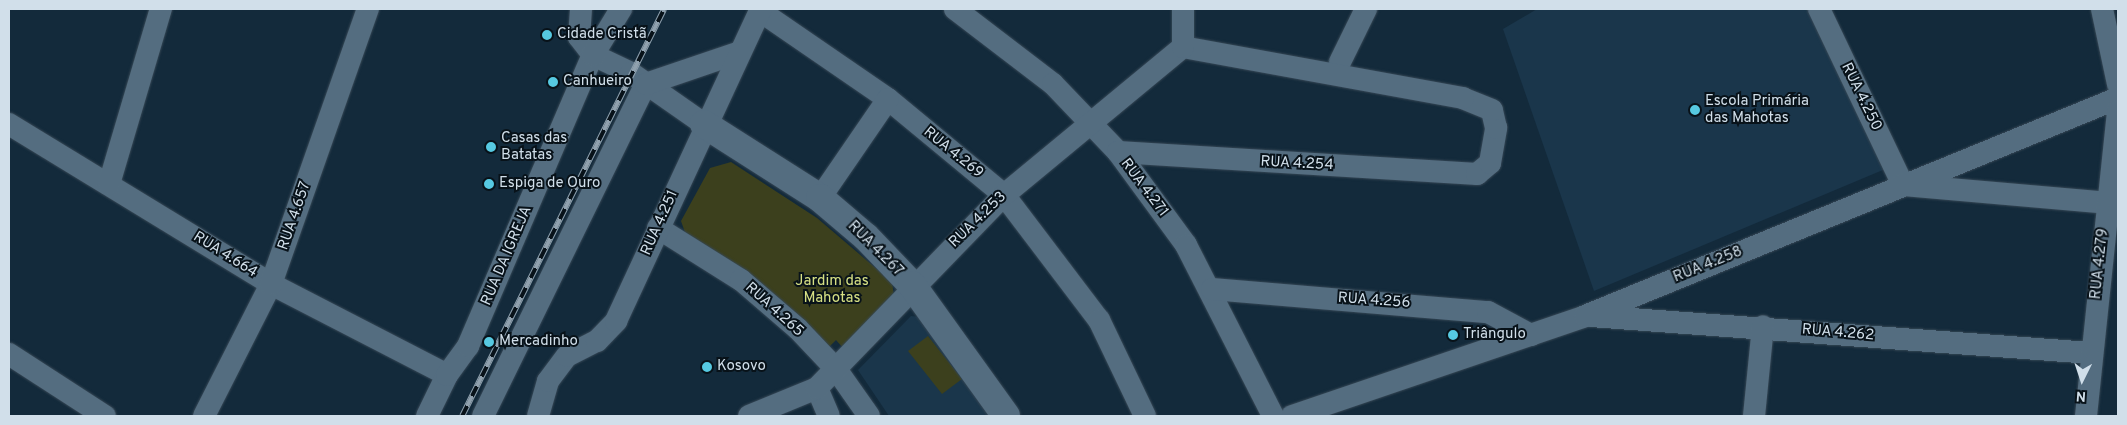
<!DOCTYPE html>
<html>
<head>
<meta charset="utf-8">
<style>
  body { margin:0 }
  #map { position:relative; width:2127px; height:425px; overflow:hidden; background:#132a3b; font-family:Overpass,sans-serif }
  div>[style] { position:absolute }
  .built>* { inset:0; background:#1a364b }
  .green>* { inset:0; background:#3c401d }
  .roads { filter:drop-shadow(0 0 1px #364755) drop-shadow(0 0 1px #364755) }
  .street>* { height:22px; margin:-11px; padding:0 11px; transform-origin:11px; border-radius:11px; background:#546d80 }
  .secondary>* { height:28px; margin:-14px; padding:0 14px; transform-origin:14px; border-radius:14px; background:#546d80 }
  .rail>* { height:5.5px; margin-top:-2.75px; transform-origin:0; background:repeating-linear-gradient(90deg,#081219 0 11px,#90a1ae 0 22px); box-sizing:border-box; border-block:1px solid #90a1ae }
  .dots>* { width:14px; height:14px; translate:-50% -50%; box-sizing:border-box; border:2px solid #081219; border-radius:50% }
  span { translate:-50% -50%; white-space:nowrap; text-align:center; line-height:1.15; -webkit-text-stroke:4px #081219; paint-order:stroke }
  .poi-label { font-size:15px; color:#d1dfea }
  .left { translate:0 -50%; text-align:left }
  .street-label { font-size:15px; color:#d1dfea }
  .park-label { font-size:15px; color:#d6e084 }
  .frame { position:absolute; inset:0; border:10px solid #d1dfea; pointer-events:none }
  .north { position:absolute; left:2057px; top:355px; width:50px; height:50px; -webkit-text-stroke:4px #081219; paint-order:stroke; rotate:184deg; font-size:14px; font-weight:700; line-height:20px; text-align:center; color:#d1dfea }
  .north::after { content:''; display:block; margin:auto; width:18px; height:22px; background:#d1dfea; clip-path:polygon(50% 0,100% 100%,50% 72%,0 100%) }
</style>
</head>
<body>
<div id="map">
  <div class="built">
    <i style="clip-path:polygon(1537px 9px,1810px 9px,1890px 167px,1594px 291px,1503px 29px)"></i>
    <i style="clip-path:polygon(911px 316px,920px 317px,992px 416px,889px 416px,858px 370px)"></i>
  </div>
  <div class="green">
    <i style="clip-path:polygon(731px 162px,817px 218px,892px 282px,894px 296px,843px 348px,836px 340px,829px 347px,688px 241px,681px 221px,710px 168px)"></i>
    <i style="clip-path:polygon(928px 336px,962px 379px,942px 394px,908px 351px)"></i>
  </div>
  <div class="roads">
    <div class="street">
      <i style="left:581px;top:9px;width:28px;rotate:94deg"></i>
      <i style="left:579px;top:37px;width:23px;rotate:52deg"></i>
      <i style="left:593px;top:55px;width:42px;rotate:25.3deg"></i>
      <i style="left:631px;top:73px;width:89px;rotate:34.9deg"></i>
      <i style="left:955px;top:9px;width:123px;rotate:37.4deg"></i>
      <i style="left:1053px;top:84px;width:94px;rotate:46.3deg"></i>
      <i style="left:1118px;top:152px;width:115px;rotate:53.8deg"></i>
      <i style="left:1186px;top:245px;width:192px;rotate:63deg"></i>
      <i style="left:1819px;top:9px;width:195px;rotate:64.5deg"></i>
      <i style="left:1903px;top:185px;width:205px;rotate:5deg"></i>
      <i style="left:2102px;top:9px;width:77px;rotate:78deg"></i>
      <i style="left:760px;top:11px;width:155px;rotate:34.5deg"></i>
      <i style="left:888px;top:99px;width:151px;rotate:39.6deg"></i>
      <i style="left:1004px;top:195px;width:157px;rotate:52.8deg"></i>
      <i style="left:1099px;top:320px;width:106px;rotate:64.4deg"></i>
      <i style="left:1340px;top:62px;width:59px;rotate:-63.9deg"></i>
      <i style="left:9px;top:124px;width:307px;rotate:31.4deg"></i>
      <i style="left:271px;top:284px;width:198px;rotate:27.3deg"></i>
      <i style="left:1118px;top:152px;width:360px;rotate:3.5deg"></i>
      <i style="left:1477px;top:174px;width:17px;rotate:-40deg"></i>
      <i style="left:1490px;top:163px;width:36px;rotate:-80deg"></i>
      <i style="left:1496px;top:128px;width:18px;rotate:-103deg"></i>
      <i style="left:1492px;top:110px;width:31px;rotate:-158deg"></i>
      <i style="left:1463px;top:98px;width:285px;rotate:-169.7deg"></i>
      <i style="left:109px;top:184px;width:183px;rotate:-73.5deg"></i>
      <i style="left:820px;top:198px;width:120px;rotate:-55.5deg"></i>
      <i style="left:658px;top:228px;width:98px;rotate:32.1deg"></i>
      <i style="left:741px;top:280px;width:75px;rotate:40.7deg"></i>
      <i style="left:798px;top:329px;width:55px;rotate:46.5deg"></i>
      <i style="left:836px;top:369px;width:57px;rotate:54.9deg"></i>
      <i style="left:1212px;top:289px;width:277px;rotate:4.8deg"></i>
      <i style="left:1488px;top:312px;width:49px;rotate:28.1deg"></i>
      <i style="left:1591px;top:316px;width:501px;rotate:4.23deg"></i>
      <i style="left:9px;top:354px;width:114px;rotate:32.9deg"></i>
      <i style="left:817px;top:388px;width:30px;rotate:67deg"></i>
      <i style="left:204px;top:416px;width:148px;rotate:-63.1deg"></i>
      <i style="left:271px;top:284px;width:292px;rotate:-70.6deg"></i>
      <i style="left:427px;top:416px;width:46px;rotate:-64deg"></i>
      <i style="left:447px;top:375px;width:36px;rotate:-54deg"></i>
      <i style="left:468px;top:346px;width:317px;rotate:-66.8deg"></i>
      <i style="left:593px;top:55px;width:54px;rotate:-58.7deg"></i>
      <i style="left:483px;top:416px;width:370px;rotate:-63.9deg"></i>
      <i style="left:646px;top:84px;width:99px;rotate:-18.8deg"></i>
      <i style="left:538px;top:416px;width:36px;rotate:-74deg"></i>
      <i style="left:548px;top:381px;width:31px;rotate:-53deg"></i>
      <i style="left:567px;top:356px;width:34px;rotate:-27deg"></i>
      <i style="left:597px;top:341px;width:28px;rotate:-46deg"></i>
      <i style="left:616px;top:321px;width:344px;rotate:-65.1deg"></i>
      <i style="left:749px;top:416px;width:74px;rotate:-22.4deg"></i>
      <i style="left:817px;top:388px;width:269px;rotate:-45.9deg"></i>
      <i style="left:1004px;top:195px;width:232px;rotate:-39.6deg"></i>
      <i style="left:1183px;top:47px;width:38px;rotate:-90deg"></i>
      <i style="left:1292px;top:416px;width:310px;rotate:-18.8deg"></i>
      <i style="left:1585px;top:316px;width:576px;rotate:-22.24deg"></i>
      <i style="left:1754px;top:416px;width:90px;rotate:-84.3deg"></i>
      <i style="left:2086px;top:416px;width:306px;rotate:-84deg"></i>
    </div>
    <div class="secondary">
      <i style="left:704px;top:124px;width:138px;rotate:32.5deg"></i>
      <i style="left:820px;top:198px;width:60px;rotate:40.3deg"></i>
      <i style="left:866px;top:237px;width:66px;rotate:46.2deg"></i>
      <i style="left:912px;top:285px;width:161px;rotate:54.3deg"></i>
    </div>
  </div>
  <div class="rail">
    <i style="left:462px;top:416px;width:454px;rotate:-63.6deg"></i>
  </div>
  <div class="dots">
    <i style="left:547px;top:35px;background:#56c9e1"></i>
    <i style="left:553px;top:82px;background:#56c9e1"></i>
    <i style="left:1695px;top:110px;background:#56c9e1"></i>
    <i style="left:491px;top:147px;background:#56c9e1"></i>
    <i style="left:489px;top:184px;background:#56c9e1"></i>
    <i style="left:1453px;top:335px;background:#56c9e1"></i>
    <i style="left:489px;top:342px;background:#56c9e1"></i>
    <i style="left:707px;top:367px;background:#56c9e1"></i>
  </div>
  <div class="poi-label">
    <span class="left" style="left:557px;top:35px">Cidade Cristã</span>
    <span class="left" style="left:563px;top:82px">Canhueiro</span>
    <span class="left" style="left:1705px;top:110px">Escola Primária<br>das Mahotas</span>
    <span class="left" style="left:501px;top:147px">Casas das<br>Batatas</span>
    <span class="left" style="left:499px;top:184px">Espiga de Ouro</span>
    <span class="left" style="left:1463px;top:335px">Triângulo</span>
    <span class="left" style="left:499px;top:342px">Mercadinho</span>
    <span class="left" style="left:717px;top:367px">Kosovo</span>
  </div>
  <div class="street-label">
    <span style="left:1861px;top:97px;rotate:64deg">RUA 4.250</span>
    <span style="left:953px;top:153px;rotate:39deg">RUA 4.269</span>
    <span style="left:1297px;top:164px;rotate:3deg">RUA 4.254</span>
    <span style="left:1144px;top:188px;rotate:53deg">RUA 4.271</span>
    <span style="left:295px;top:216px;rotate:-71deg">RUA 4.657</span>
    <span style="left:978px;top:220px;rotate:-44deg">RUA 4.253</span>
    <span style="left:660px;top:223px;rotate:-66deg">RUA 4.251</span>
    <span style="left:875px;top:249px;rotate:45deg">RUA 4.267</span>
    <span style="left:225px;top:255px;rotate:32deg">RUA 4.664</span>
    <span style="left:507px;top:256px;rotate:-67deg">RUA DA IGREJA</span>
    <span style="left:2100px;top:264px;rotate:-84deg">RUA 4.279</span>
    <span style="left:1708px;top:265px;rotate:-22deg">RUA 4.258</span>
    <span style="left:1374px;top:301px;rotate:4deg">RUA 4.256</span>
    <span style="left:774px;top:310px;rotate:42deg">RUA 4.265</span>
    <span style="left:1838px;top:333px;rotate:5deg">RUA 4.262</span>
  </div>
  <div class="park-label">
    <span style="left:832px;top:290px">Jardim das<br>Mahotas</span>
  </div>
  <div class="frame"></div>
  <div class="north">N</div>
</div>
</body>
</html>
